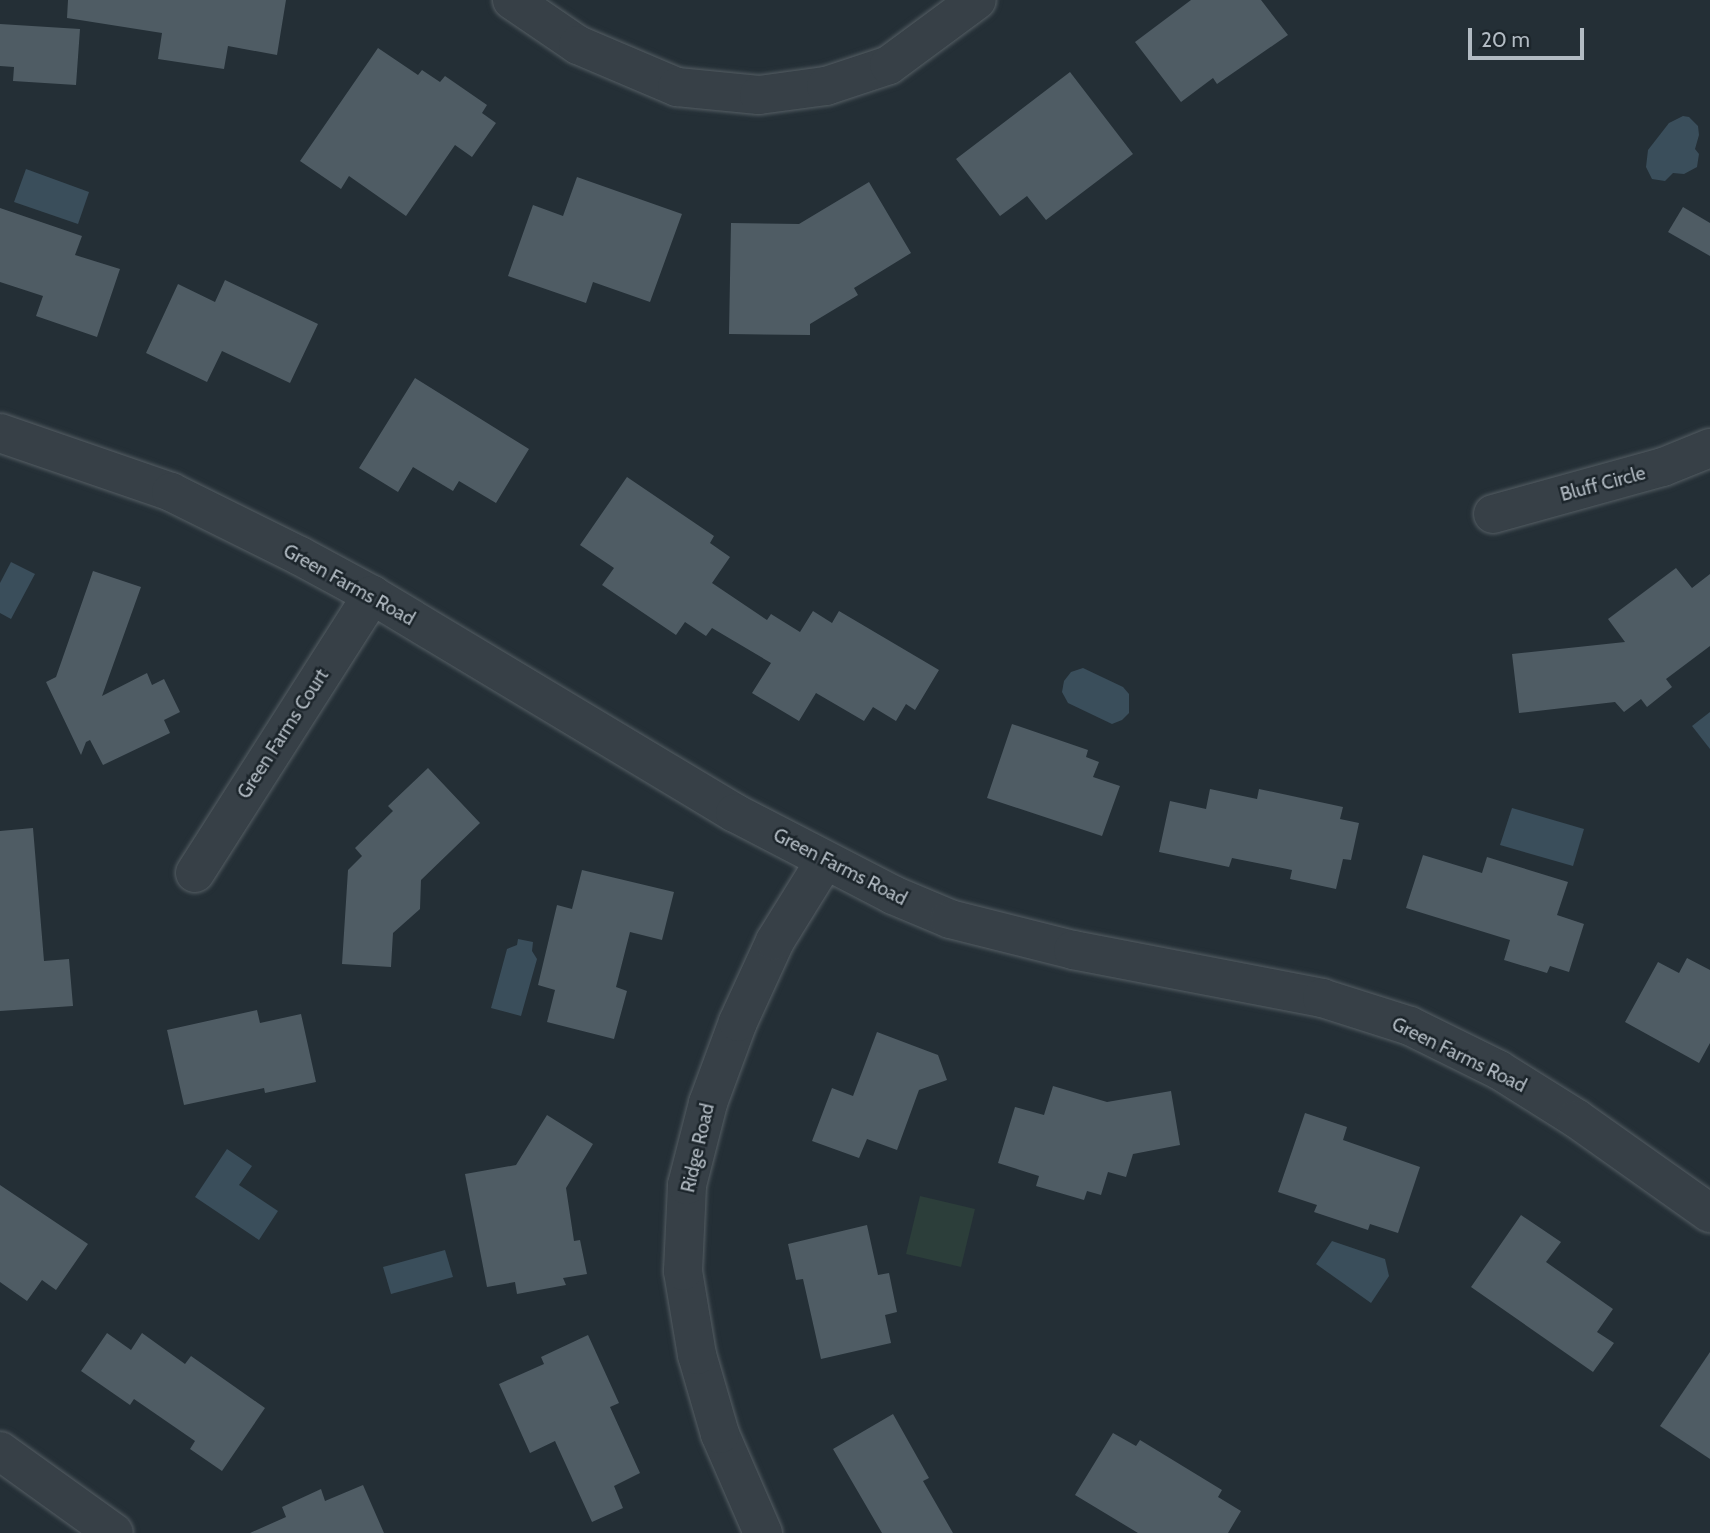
<!DOCTYPE html>
<html>
<head>
<meta charset="utf-8">
<style>
  body { margin:0 }
  #map { position:relative; width:1710px; height:1533px; overflow:hidden; background:#242f36; font-family:Cabin,sans-serif }
  div>[style] { position:absolute }
  .green>* { inset:0; background:#2c3e3a }
  .water>* { inset:0; background:#3a4e5b }
  .building>* { inset:0; background:#4f5c64 }
  .roads { filter:drop-shadow(0 0 2px #555e64) drop-shadow(0 0 2px #555e64) }
  .street>* { height:38px; margin:-19px; padding:0 19px; transform-origin:19px; border-radius:19px; background:#374047 }
  span { translate:-50% -50%; white-space:nowrap; text-align:center; line-height:1.15; -webkit-text-stroke:5px #1c252b; paint-order:stroke }
  .street-label { font-size:19px; color:#b2bbc3 }
  .scale { position:absolute; left:1468px; top:28px; width:116px; height:32px; box-sizing:border-box; border:4px solid #b2bbc3; border-top:0; padding-left:9px; font-size:21px; line-height:24px; white-space:nowrap; color:#b2bbc3; -webkit-text-stroke:5px #1c252b; paint-order:stroke }
</style>
</head>
<body>
<div id="map">
  <div class="green">
    <i style="clip-path:polygon(920px 1196px,975px 1209px,961px 1267px,906px 1254px)"></i>
  </div>
  <div class="water">
    <i style="clip-path:polygon(1683px 116px,1689px 117px,1698px 126px,1699px 135px,1695px 149px,1699px 154px,1697px 167px,1684px 174px,1673px 173px,1665px 181px,1652px 179px,1646px 167px,1648px 150px,1669px 123px)"></i>
    <i style="clip-path:polygon(26px 169px,89px 192px,78px 224px,14px 202px)"></i>
    <i style="clip-path:polygon(11px 562px,35px 574px,11px 619px,0 613px,0 583px)"></i>
    <i style="clip-path:polygon(1083px 668px,1123px 687px,1129px 694px,1129px 713px,1122px 720px,1112px 724px,1068px 703px,1062px 692px,1064px 681px,1071px 672px)"></i>
    <i style="clip-path:polygon(1710px 712px,1710px 749px,1692px 726px)"></i>
    <i style="clip-path:polygon(1512px 808px,1584px 829px,1573px 866px,1500px 845px)"></i>
    <i style="clip-path:polygon(518px 939px,533px 942px,532px 951px,537px 959px,521px 1016px,491px 1008px,507px 949px,517px 945px)"></i>
    <i style="clip-path:polygon(227px 1149px,252px 1166px,239px 1185px,278px 1211px,259px 1240px,195px 1197px)"></i>
    <i style="clip-path:polygon(1332px 1241px,1385px 1259px,1389px 1276px,1371px 1303px,1316px 1264px)"></i>
    <i style="clip-path:polygon(445px 1250px,453px 1277px,391px 1294px,383px 1267px)"></i>
  </div>
  <div class="building">
    <i style="clip-path:polygon(68px 0,286px 0,277px 55px,228px 46px,224px 69px,158px 59px,162px 33px,67px 18px)"></i>
    <i style="clip-path:polygon(1191px 0,1261px 0,1288px 35px,1217px 84px,1213px 78px,1181px 102px,1135px 42px)"></i>
    <i style="clip-path:polygon(0 24px,80px 29px,76px 85px,13px 81px,14px 67px,0 66px)"></i>
    <i style="clip-path:polygon(378px 48px,418px 75px,422px 70px,440px 82px,445px 76px,487px 105px,482px 113px,496px 123px,472px 157px,455px 145px,406px 216px,349px 176px,341px 189px,300px 161px)"></i>
    <i style="clip-path:polygon(1070px 72px,1133px 154px,1046px 220px,1027px 196px,1000px 216px,956px 159px)"></i>
    <i style="clip-path:polygon(577px 177px,682px 214px,650px 302px,593px 282px,586px 303px,508px 276px,533px 205px,563px 216px)"></i>
    <i style="clip-path:polygon(869px 182px,911px 253px,854px 288px,858px 295px,810px 324px,810px 335px,729px 334px,731px 223px,799px 224px)"></i>
    <i style="clip-path:polygon(1683px 207px,1710px 223px,1710px 256px,1668px 232px)"></i>
    <i style="clip-path:polygon(0 208px,82px 236px,75px 255px,120px 269px,97px 337px,36px 316px,43px 296px,0 282px)"></i>
    <i style="clip-path:polygon(225px 280px,318px 324px,290px 383px,222px 351px,207px 382px,146px 353px,178px 284px,215px 302px)"></i>
    <i style="clip-path:polygon(415px 378px,529px 449px,496px 503px,459px 481px,453px 491px,413px 467px,398px 492px,359px 468px)"></i>
    <i style="clip-path:polygon(627px 477px,714px 536px,710px 543px,730px 557px,712px 583px,767px 620px,771px 614px,800px 632px,813px 611px,832px 623px,839px 611px,939px 670px,915px 710px,906px 704px,896px 721px,873px 707px,864px 721px,816px 693px,799px 721px,752px 693px,771px 663px,712px 628px,706px 636px,685px 622px,676px 635px,602px 585px,614px 568px,580px 545px)"></i>
    <i style="clip-path:polygon(1676px 568px,1692px 588px,1710px 574px,1710px 646px,1666px 679px,1672px 687px,1647px 707px,1641px 699px,1624px 712px,1615px 702px,1519px 713px,1512px 654px,1625px 642px,1608px 619px)"></i>
    <i style="clip-path:polygon(93px 571px,141px 587px,102px 696px,147px 673px,152px 685px,164px 679px,180px 712px,164px 720px,170px 733px,103px 765px,90px 740px,86px 742px,81px 755px,46px 682px,56px 677px)"></i>
    <i style="clip-path:polygon(1012px 724px,1088px 750px,1086px 757px,1099px 762px,1093px 777px,1120px 786px,1102px 836px,987px 798px)"></i>
    <i style="clip-path:polygon(428px 768px,480px 823px,421px 880px,420px 909px,393px 933px,391px 967px,342px 964px,348px 870px,362px 856px,355px 848px,393px 811px,388px 806px)"></i>
    <i style="clip-path:polygon(1210px 789px,1257px 799px,1259px 789px,1343px 807px,1340px 819px,1359px 823px,1351px 860px,1343px 859px,1336px 889px,1290px 879px,1292px 870px,1232px 858px,1229px 867px,1159px 852px,1170px 801px,1206px 809px)"></i>
    <i style="clip-path:polygon(33px 828px,44px 961px,69px 959px,73px 1006px,0 1011px,0 831px)"></i>
    <i style="clip-path:polygon(1423px 855px,1482px 873px,1487px 857px,1568px 882px,1557px 915px,1584px 924px,1569px 972px,1550px 966px,1547px 973px,1504px 960px,1510px 940px,1406px 908px)"></i>
    <i style="clip-path:polygon(582px 870px,674px 892px,662px 940px,630px 932px,616px 987px,627px 991px,614px 1039px,547px 1022px,555px 990px,538px 985px,557px 905px,572px 909px)"></i>
    <i style="clip-path:polygon(1687px 958px,1710px 970px,1710px 1043px,1699px 1063px,1625px 1022px,1658px 962px,1679px 973px)"></i>
    <i style="clip-path:polygon(257px 1010px,260px 1023px,301px 1014px,316px 1082px,265px 1093px,264px 1088px,184px 1105px,167px 1030px)"></i>
    <i style="clip-path:polygon(877px 1032px,938px 1055px,947px 1080px,919px 1090px,897px 1150px,867px 1139px,859px 1158px,812px 1141px,832px 1088px,853px 1096px)"></i>
    <i style="clip-path:polygon(1053px 1086px,1107px 1102px,1171px 1091px,1180px 1145px,1133px 1154px,1126px 1177px,1108px 1172px,1101px 1195px,1087px 1191px,1084px 1200px,1036px 1186px,1039px 1176px,998px 1163px,1015px 1107px,1044px 1115px)"></i>
    <i style="clip-path:polygon(1305px 1113px,1347px 1127px,1343px 1140px,1420px 1167px,1398px 1233px,1370px 1224px,1368px 1230px,1314px 1212px,1317px 1205px,1278px 1192px)"></i>
    <i style="clip-path:polygon(547px 1115px,593px 1144px,566px 1188px,574px 1241px,580px 1240px,587px 1274px,563px 1278px,566px 1285px,517px 1294px,515px 1282px,487px 1287px,465px 1174px,516px 1165px)"></i>
    <i style="clip-path:polygon(0 1185px,88px 1244px,56px 1290px,42px 1280px,27px 1301px,0 1282px)"></i>
    <i style="clip-path:polygon(1521px 1215px,1561px 1242px,1546px 1262px,1613px 1309px,1597px 1332px,1614px 1343px,1593px 1372px,1471px 1287px)"></i>
    <i style="clip-path:polygon(867px 1225px,878px 1275px,889px 1273px,897px 1312px,885px 1315px,891px 1343px,821px 1359px,803px 1279px,796px 1280px,788px 1244px)"></i>
    <i style="clip-path:polygon(107px 1333px,131px 1350px,142px 1333px,185px 1364px,191px 1356px,265px 1408px,222px 1471px,190px 1449px,195px 1441px,134px 1399px,130px 1405px,81px 1371px)"></i>
    <i style="clip-path:polygon(588px 1335px,619px 1403px,610px 1407px,640px 1473px,614px 1486px,623px 1508px,592px 1522px,555px 1441px,530px 1453px,499px 1384px,544px 1364px,541px 1357px)"></i>
    <i style="clip-path:polygon(1710px 1352px,1710px 1459px,1660px 1426px)"></i>
    <i style="clip-path:polygon(893px 1414px,929px 1478px,923px 1481px,953px 1533px,882px 1533px,833px 1449px)"></i>
    <i style="clip-path:polygon(1113px 1433px,1136px 1446px,1140px 1440px,1222px 1490px,1218px 1497px,1241px 1511px,1228px 1533px,1138px 1533px,1075px 1495px)"></i>
    <i style="clip-path:polygon(363px 1485px,384px 1533px,250px 1533px,286px 1517px,282px 1507px,321px 1489px,325px 1501px)"></i>
  </div>
  <div class="roads">
    <div class="street">
      <i style="left:512px;top:0;width:80px;rotate:34.3deg"></i>
      <i style="left:578px;top:45px;width:108px;rotate:23deg"></i>
      <i style="left:677px;top:87px;width:82px;rotate:5.6deg"></i>
      <i style="left:759px;top:95px;width:68px;rotate:-7.7deg"></i>
      <i style="left:826px;top:86px;width:66px;rotate:-18.4deg"></i>
      <i style="left:889px;top:65px;width:109px;rotate:-36.5deg"></i>
      <i style="left:0;top:433px;width:181px;rotate:19deg"></i>
      <i style="left:171px;top:492px;width:144px;rotate:26.4deg"></i>
      <i style="left:300px;top:556px;width:82px;rotate:28.4deg"></i>
      <i style="left:372px;top:595px;width:423px;rotate:31deg"></i>
      <i style="left:735px;top:813px;width:178px;rotate:27.4deg"></i>
      <i style="left:893px;top:895px;width:62px;rotate:22.8deg"></i>
      <i style="left:950px;top:919px;width:127px;rotate:14.1deg"></i>
      <i style="left:1073px;top:950px;width:254px;rotate:10.9deg"></i>
      <i style="left:1322px;top:998px;width:92px;rotate:17.7deg"></i>
      <i style="left:1410px;top:1026px;width:99px;rotate:26.3deg"></i>
      <i style="left:1499px;top:1070px;width:92px;rotate:32.1deg"></i>
      <i style="left:1577px;top:1119px;width:163px;rotate:35.3deg"></i>
      <i style="left:1493px;top:514px;width:176px;rotate:-15.5deg"></i>
      <i style="left:1663px;top:467px;width:51px;rotate:-22deg"></i>
      <i style="left:195px;top:873px;width:330px;rotate:-57.5deg"></i>
      <i style="left:0;top:1451px;width:140px;rotate:35.7deg"></i>
      <i style="left:763px;top:1533px;width:108px;rotate:-113.5deg"></i>
      <i style="left:720px;top:1434px;width:82px;rotate:-106.2deg"></i>
      <i style="left:697px;top:1355px;width:85px;rotate:-99.5deg"></i>
      <i style="left:683px;top:1271px;width:86px;rotate:-87.3deg"></i>
      <i style="left:687px;top:1185px;width:85px;rotate:-75.6deg"></i>
      <i style="left:708px;top:1103px;width:86px;rotate:-69.7deg"></i>
      <i style="left:738px;top:1022px;width:89px;rotate:-65.4deg"></i>
      <i style="left:775px;top:941px;width:93px;rotate:-58.2deg"></i>
    </div>
  </div>
  <div class="street-label">
    <span style="left:1603px;top:484px;rotate:-15deg">Bluff Circle</span>
    <span style="left:349px;top:585px;rotate:29deg">Green Farms Road</span>
    <span style="left:283px;top:734px;rotate:-57deg">Green Farms Court</span>
    <span style="left:840px;top:867px;rotate:27deg">Green Farms Road</span>
    <span style="left:1459px;top:1055px;rotate:26deg">Green Farms Road</span>
    <span style="left:698px;top:1148px;rotate:-77deg">Ridge Road</span>
  </div>
  <div class="scale">20 m</div>
</div>
</body>
</html>
